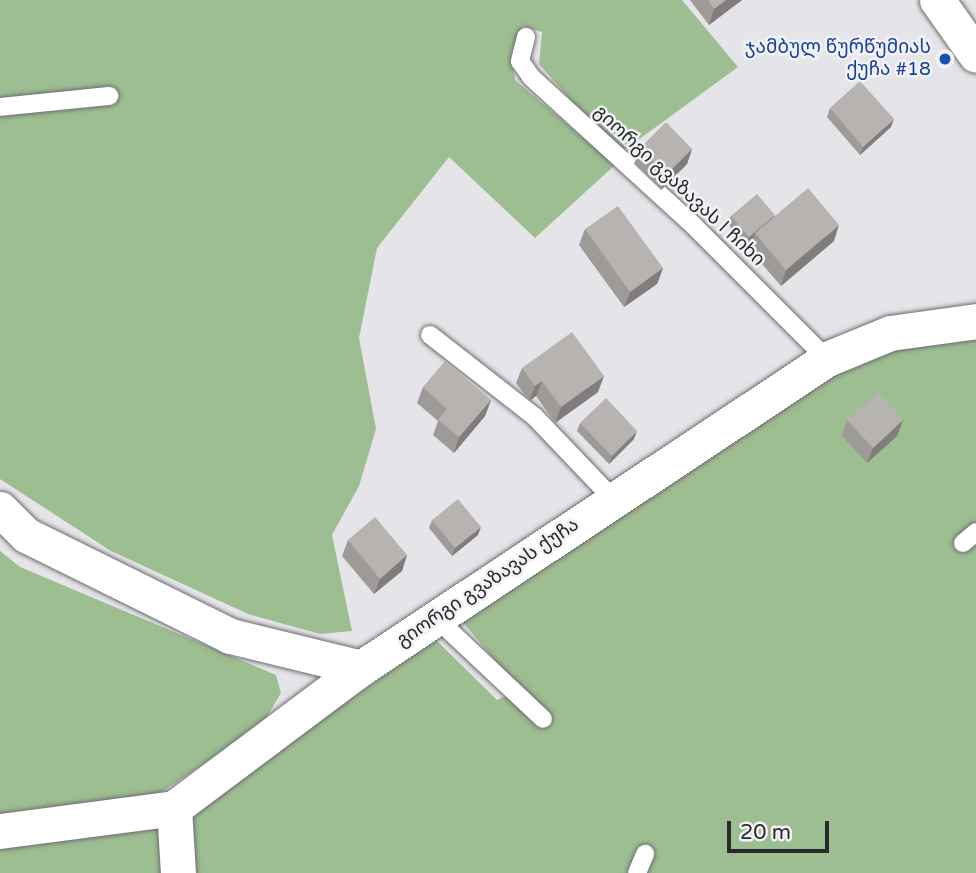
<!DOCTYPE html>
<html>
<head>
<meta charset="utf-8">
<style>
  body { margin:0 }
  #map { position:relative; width:976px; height:873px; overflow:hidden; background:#e5e5e9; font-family:"Varela Round","Noto Sans Georgian",sans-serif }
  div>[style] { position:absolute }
  .green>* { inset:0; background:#9dbe91 }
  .roads { filter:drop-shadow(0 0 2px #6d6d70) drop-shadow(0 0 2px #6d6d70) }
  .service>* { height:18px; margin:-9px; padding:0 9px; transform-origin:9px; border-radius:9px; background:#fff }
  .minor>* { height:35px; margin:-17.5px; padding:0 17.5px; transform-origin:17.5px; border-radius:17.5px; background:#fff }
  .wall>* { inset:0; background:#9d9a98 }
  .shaded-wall>* { inset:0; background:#807d7c }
  .building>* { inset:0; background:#b7b3b1 }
  .dots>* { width:19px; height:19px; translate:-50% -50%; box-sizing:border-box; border:4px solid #f2f2f6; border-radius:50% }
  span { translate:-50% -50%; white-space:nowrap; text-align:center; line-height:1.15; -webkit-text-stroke:5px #f2f2f6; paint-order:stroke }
  .transit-label { font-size:19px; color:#164399 }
  .right { translate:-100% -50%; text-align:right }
  .street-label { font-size:19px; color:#29292a }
  .scale { position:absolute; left:727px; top:821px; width:102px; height:32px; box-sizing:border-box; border:4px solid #29292a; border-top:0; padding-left:9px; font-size:21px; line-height:24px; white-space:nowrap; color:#29292a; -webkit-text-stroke:5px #f2f2f6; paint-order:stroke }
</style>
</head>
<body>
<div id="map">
  <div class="green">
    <i style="clip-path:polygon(0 0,682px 0,738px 67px,619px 154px,539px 64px,542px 32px,523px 26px,511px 53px,515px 80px,615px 165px,535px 238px,449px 157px,377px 248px,359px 338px,376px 429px,359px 486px,332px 535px,352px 631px,320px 634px,248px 614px,111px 551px,0 479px)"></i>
    <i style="clip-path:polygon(911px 340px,976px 340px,976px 873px,190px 873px,190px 809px,436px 640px,497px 700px,520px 690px,455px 613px,851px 363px)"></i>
    <i style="clip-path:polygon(0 551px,20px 567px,276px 675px,281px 693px,263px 723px,150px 800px,0 821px)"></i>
    <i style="clip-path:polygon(138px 828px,157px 829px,170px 847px,172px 873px,0 873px,0 845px)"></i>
  </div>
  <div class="roads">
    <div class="service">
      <i style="left:526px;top:37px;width:25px;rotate:104deg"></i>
      <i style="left:520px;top:61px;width:19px;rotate:55deg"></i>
      <i style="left:531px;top:77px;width:221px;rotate:42.4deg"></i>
      <i style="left:694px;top:226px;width:188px;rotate:45deg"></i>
      <i style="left:0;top:107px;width:110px;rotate:-5.8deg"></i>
      <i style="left:430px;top:335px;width:133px;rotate:38deg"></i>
      <i style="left:535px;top:417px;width:115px;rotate:46.4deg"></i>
      <i style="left:963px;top:543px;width:17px;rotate:-40deg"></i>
      <i style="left:436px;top:618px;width:147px;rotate:43.3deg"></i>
      <i style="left:637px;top:873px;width:21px;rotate:-67deg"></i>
    </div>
    <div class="minor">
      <i style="left:937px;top:0;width:67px;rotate:54.7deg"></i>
      <i style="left:0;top:509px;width:37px;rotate:45deg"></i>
      <i style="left:26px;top:535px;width:228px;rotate:26.3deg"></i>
      <i style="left:230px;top:636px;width:135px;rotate:13.7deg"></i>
      <i style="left:174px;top:808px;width:65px;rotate:86.5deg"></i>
      <i style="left:0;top:831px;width:176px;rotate:-7.5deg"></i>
      <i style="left:174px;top:808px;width:234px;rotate:-36.8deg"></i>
      <i style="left:361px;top:668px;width:559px;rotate:-33.55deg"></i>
      <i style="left:827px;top:359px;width:68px;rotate:-22.4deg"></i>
      <i style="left:890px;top:333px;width:87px;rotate:-7.9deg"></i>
    </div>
  </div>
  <div class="wall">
    <i style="clip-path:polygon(690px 0,742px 0,709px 25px)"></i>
    <i style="clip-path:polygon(830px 108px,891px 127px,860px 155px,827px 117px)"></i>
    <i style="clip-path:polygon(640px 148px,692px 149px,687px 164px,661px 190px,634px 164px)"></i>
    <i style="clip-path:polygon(731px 216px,775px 217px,834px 241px,781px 286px,749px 249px,753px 240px,746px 245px,728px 224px)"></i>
    <i style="clip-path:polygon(585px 229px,663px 268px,657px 284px,624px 307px,579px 245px)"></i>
    <i style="clip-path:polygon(522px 368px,598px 392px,555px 423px,536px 396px,529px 401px,516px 383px)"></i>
    <i style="clip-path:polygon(423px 387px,491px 400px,485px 416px,454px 453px,433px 435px,438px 421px,417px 403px)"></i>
    <i style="clip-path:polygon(847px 420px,903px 420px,897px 436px,867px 463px,842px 436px)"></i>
    <i style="clip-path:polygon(580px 423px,634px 439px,609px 464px,577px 431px)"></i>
    <i style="clip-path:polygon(432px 520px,478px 535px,452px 556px,429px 528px)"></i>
    <i style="clip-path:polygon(348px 540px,407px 555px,402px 571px,374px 594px,342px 556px)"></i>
  </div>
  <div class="shaded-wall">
    <i style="clip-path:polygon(726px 0,742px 0,709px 25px,714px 9px)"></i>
    <i style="clip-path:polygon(894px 119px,891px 127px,860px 155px,863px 147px)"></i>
    <i style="clip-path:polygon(692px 149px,687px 164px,661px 190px,666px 175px)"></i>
    <i style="clip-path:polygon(775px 215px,772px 223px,755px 233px,753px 240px,746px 245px,749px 237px)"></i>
    <i style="clip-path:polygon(839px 225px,834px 241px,781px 286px,786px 270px)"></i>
    <i style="clip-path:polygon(663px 268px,657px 284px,624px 307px,630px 292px)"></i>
    <i style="clip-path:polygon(604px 376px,598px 392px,555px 423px,561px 407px)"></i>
    <i style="clip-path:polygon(542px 381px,536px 396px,529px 401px,535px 386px)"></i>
    <i style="clip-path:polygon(491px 400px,485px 416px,454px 453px,459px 437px)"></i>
    <i style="clip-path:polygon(903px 420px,897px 436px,867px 463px,873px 448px)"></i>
    <i style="clip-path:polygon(637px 431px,634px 439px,609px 464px,612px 456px)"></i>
    <i style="clip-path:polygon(481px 527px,478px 535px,452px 556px,455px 548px)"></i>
    <i style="clip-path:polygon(407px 555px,402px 571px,374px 594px,380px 579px)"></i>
  </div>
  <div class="building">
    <i style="clip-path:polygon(708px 0,726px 0,714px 9px)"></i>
    <i style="clip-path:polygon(860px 81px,894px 119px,863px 147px,830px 108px)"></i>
    <i style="clip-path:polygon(666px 122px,692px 149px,666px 175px,640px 148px)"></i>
    <i style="clip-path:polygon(808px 188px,839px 225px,786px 270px,755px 233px)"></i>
    <i style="clip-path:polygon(757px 194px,775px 215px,749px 237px,731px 216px)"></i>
    <i style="clip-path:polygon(618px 206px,663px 268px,630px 292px,585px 229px)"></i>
    <i style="clip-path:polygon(572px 332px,604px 376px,561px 407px,542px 381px,535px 386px,522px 368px)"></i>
    <i style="clip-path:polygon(445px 361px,491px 400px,459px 437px,438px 420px,447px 409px,423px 387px)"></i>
    <i style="clip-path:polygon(878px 392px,903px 420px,873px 448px,847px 420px)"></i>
    <i style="clip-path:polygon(606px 398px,637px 431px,612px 456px,580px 423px)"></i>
    <i style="clip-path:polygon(458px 499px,481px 527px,455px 548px,432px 520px)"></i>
    <i style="clip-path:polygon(375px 517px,407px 555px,380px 579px,348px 540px)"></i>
  </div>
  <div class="dots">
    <i style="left:945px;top:59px;background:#1a4fb4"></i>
  </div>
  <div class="transit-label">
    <span class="right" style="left:931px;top:59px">ჯამბულ წურწუმიას<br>ქუჩა #18</span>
  </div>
  <div class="street-label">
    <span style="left:679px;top:186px;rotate:43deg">გიორგი გვაზავას I ჩიხი</span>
    <span style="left:488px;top:583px;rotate:-34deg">გიორგი გვაზავას ქუჩა</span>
  </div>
  <div class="scale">20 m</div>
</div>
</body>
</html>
